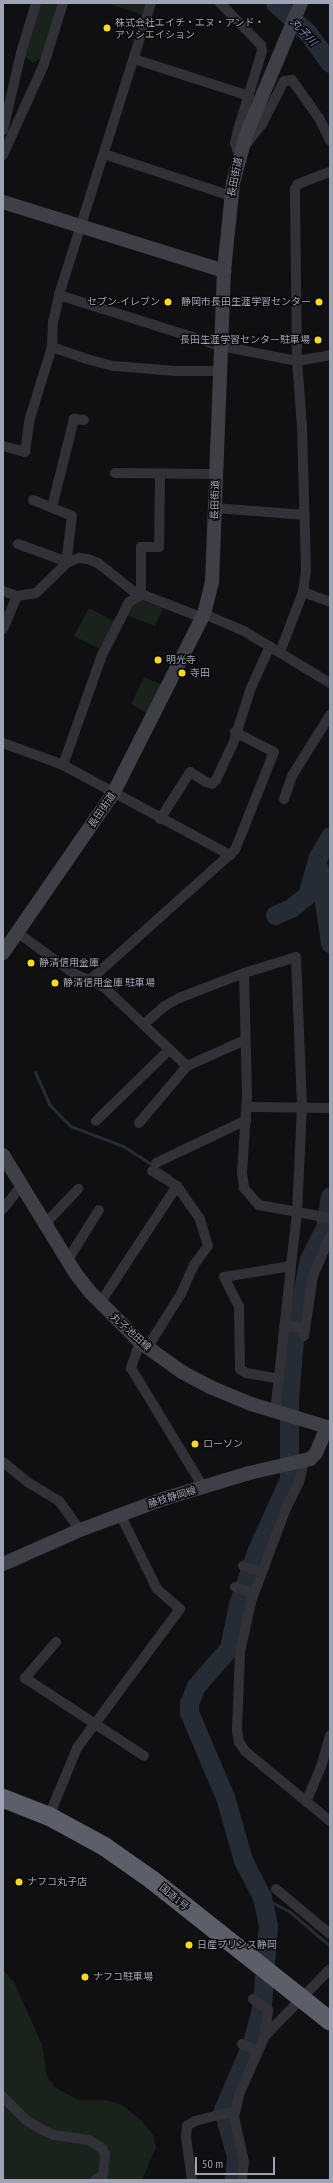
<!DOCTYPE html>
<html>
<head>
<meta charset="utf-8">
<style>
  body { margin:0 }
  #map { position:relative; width:333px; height:2183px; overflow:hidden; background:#101012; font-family:"PT Sans Narrow","Noto Sans JP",sans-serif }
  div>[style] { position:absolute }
  .green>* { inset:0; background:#1a221c }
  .stream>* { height:3px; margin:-1.5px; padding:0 1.5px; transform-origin:1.5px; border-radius:1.5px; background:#262c36 }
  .river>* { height:19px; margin:-9.5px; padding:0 9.5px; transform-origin:9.5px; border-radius:9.5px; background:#262c36 }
  .street>* { height:10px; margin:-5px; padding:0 5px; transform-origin:5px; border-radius:5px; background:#313137 }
  .secondary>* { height:14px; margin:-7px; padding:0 7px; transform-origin:7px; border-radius:7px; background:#3f3f47 }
  .highway>* { height:19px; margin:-9.5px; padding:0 9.5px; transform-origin:9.5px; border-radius:9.5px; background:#5c5e69 }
  .dots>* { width:11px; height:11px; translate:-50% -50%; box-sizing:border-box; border:2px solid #0b0b0d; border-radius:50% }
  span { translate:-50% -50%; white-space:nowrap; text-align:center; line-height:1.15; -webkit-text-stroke:3px #0b0b0d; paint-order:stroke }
  .poi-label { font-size:10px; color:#a0a3b4 }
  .left { translate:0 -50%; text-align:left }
  .right { translate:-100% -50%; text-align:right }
  .street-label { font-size:10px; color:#a0a3b4 }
  .water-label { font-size:11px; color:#738ab3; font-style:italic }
  .frame { position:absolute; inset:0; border:4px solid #a0a3b4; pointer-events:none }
  .scale { position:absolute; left:195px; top:2157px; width:80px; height:18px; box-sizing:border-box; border:2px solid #a0a3b4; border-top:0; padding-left:5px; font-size:12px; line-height:14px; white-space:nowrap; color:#a0a3b4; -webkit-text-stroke:3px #0b0b0d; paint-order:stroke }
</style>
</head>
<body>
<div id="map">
  <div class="green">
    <i style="clip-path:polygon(40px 3px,58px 3px,42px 57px,33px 63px,25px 57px)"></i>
    <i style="clip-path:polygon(106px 3px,148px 3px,144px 15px)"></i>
    <i style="clip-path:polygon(138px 599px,163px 608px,155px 626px,126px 615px,130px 606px)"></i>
    <i style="clip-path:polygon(89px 608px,115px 622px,102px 650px,74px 636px)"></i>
    <i style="clip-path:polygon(144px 677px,162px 685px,148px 714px,131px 704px)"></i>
    <i style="clip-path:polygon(3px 1970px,14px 1982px,42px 2045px,47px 2077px,56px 2088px,78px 2100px,107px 2100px,122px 2105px,141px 2120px,153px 2135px,156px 2147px,142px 2180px,3px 2180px)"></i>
  </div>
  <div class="stream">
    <i style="left:35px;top:1072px;width:35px;rotate:66deg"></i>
    <i style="left:49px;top:1104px;width:30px;rotate:46deg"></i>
    <i style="left:70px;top:1126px;width:57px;rotate:20.7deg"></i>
    <i style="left:123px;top:1146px;width:56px;rotate:32.6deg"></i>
    <i style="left:262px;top:1897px;width:32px;rotate:28deg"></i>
    <i style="left:290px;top:1912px;width:52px;rotate:40.4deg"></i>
  </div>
  <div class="river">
    <i style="left:275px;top:3px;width:45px;rotate:42.3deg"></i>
    <i style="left:308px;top:33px;width:37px;rotate:54deg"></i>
    <i style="left:319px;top:869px;width:75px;rotate:81.5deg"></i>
    <i style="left:275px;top:915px;width:17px;rotate:-24deg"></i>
    <i style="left:291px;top:908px;width:21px;rotate:-39deg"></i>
    <i style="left:307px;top:895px;width:40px;rotate:-74deg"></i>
    <i style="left:318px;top:857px;width:24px;rotate:-60deg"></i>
    <i style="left:234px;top:2180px;width:24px;rotate:-85deg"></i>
    <i style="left:236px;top:2156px;width:48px;rotate:-105.8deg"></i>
    <i style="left:223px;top:2110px;width:76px;rotate:-66.8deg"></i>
    <i style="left:253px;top:2040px;width:36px;rotate:-76deg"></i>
    <i style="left:262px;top:2005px;width:80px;rotate:-85.7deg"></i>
    <i style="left:268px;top:1925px;width:29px;rotate:-102deg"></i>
    <i style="left:262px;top:1897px;width:42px;rotate:-117.2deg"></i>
    <i style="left:243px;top:1860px;width:66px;rotate:-105.9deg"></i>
    <i style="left:225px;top:1797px;width:92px;rotate:-113deg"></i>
    <i style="left:189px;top:1712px;width:9px;rotate:-90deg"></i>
    <i style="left:189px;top:1703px;width:18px;rotate:-68deg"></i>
    <i style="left:196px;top:1686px;width:50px;rotate:-49deg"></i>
    <i style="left:229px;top:1648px;width:45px;rotate:-78.4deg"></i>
    <i style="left:238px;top:1604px;width:55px;rotate:-70.9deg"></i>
    <i style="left:256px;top:1552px;width:80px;rotate:-65.7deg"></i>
    <i style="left:289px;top:1479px;width:80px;rotate:-90deg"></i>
    <i style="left:289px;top:1399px;width:71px;rotate:-85.2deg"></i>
    <i style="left:295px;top:1328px;width:70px;rotate:-78.5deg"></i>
    <i style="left:309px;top:1259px;width:36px;rotate:-63deg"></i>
    <i style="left:325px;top:1227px;width:31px;rotate:-81deg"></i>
  </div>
  <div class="street">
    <i style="left:151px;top:3px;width:306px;rotate:107.5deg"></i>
    <i style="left:59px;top:295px;width:170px;rotate:17.5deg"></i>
    <i style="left:221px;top:346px;width:77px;rotate:11.2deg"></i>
    <i style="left:297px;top:361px;width:34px;rotate:-10deg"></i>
    <i style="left:220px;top:3px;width:59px;rotate:45.7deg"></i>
    <i style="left:261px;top:45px;width:6px;rotate:81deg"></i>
    <i style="left:262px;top:51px;width:83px;rotate:106.9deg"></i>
    <i style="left:238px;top:130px;width:13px;rotate:103deg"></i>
    <i style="left:235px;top:143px;width:6px;rotate:72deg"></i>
    <i style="left:237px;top:149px;width:4px;rotate:45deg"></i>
    <i style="left:240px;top:152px;width:36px;rotate:-52deg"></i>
    <i style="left:262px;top:124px;width:48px;rotate:-62.9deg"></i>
    <i style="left:284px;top:81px;width:8px;rotate:-7deg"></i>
    <i style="left:292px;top:80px;width:47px;rotate:54.6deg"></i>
    <i style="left:319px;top:118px;width:25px;rotate:64deg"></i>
    <i style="left:134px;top:59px;width:121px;rotate:17.8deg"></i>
    <i style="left:3px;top:130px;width:79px;rotate:-76.8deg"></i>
    <i style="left:21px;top:53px;width:52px;rotate:-73.3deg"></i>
    <i style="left:104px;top:154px;width:134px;rotate:18.3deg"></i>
    <i style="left:3px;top:155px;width:100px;rotate:-65.7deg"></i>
    <i style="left:44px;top:64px;width:64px;rotate:-72.7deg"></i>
    <i style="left:52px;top:347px;width:25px;rotate:-88deg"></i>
    <i style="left:53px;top:322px;width:28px;rotate:-77deg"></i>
    <i style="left:3px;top:446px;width:23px;rotate:15deg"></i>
    <i style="left:25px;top:452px;width:34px;rotate:-82deg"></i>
    <i style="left:30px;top:418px;width:74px;rotate:-72.8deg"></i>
    <i style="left:52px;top:347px;width:37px;rotate:19deg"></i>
    <i style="left:87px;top:359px;width:28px;rotate:15deg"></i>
    <i style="left:114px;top:366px;width:61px;rotate:4.7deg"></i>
    <i style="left:175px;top:371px;width:45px"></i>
    <i style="left:115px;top:473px;width:101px;rotate:0.6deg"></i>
    <i style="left:33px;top:500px;width:42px;rotate:22.3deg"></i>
    <i style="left:72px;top:516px;width:39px;rotate:97deg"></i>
    <i style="left:67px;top:555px;width:6px;rotate:72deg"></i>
    <i style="left:52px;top:507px;width:91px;rotate:-76deg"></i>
    <i style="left:74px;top:419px;width:10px;rotate:6deg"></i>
    <i style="left:215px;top:508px;width:90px;rotate:4.4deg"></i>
    <i style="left:18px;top:544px;width:53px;rotate:19.8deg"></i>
    <i style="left:3px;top:591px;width:15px;rotate:20deg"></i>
    <i style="left:17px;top:596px;width:19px;rotate:-9deg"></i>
    <i style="left:36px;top:593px;width:45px;rotate:-44.1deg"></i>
    <i style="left:68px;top:562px;width:12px;rotate:-20deg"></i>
    <i style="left:79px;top:558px;width:9px;rotate:6deg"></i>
    <i style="left:88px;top:559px;width:11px;rotate:22deg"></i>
    <i style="left:98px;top:563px;width:45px;rotate:38.7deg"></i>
    <i style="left:133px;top:591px;width:75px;rotate:21.1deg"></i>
    <i style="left:303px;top:592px;width:29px;rotate:20deg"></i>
    <i style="left:204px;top:614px;width:43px;rotate:23deg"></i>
    <i style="left:244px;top:631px;width:100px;rotate:31.2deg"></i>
    <i style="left:3px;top:629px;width:36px;rotate:-67deg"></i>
    <i style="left:280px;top:652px;width:64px;rotate:-69deg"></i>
    <i style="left:303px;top:592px;width:22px;rotate:-82deg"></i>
    <i style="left:306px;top:570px;width:144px;rotate:-91.6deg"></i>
    <i style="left:302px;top:426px;width:65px;rotate:-94.4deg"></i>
    <i style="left:297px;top:361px;width:172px;rotate:-90.7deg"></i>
    <i style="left:295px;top:189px;width:6px;rotate:-59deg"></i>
    <i style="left:298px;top:184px;width:34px;rotate:-21deg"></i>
    <i style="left:3px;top:743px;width:64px;rotate:20.1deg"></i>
    <i style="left:63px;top:765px;width:190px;rotate:28.3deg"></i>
    <i style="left:63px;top:765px;width:117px;rotate:-70.5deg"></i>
    <i style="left:102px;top:655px;width:59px;rotate:-63deg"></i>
    <i style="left:129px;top:602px;width:14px;rotate:-30deg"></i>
    <i style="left:141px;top:595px;width:48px;rotate:-90deg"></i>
    <i style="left:141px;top:547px;width:18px"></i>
    <i style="left:159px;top:547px;width:73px;rotate:-89.2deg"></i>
    <i style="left:284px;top:799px;width:24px;rotate:-71deg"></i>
    <i style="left:292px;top:776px;width:72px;rotate:-58.1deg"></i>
    <i style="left:160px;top:819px;width:56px;rotate:-57.4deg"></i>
    <i style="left:190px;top:772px;width:19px;rotate:32deg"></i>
    <i style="left:206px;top:782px;width:6px;rotate:18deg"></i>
    <i style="left:212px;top:784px;width:6px;rotate:-45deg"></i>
    <i style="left:216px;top:780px;width:40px;rotate:-65deg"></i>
    <i style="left:233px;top:744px;width:59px;rotate:-72.2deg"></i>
    <i style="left:251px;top:688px;width:46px;rotate:-65.7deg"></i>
    <i style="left:18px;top:933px;width:68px;rotate:36deg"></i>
    <i style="left:73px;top:973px;width:34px;rotate:24deg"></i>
    <i style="left:104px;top:987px;width:115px;rotate:43.6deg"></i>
    <i style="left:244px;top:973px;width:124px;rotate:88.6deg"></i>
    <i style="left:247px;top:1097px;width:76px;rotate:93.8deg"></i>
    <i style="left:242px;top:1173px;width:15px;rotate:82deg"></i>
    <i style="left:244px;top:1188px;width:23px;rotate:49deg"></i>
    <i style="left:259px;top:1205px;width:72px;rotate:10.4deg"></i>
    <i style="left:90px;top:980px;width:195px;rotate:-41.9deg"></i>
    <i style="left:235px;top:850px;width:105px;rotate:-68.3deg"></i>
    <i style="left:274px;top:752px;width:44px;rotate:-152.9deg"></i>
    <i style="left:144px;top:1024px;width:28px;rotate:-41deg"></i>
    <i style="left:165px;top:1006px;width:16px;rotate:-30deg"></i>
    <i style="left:179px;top:998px;width:70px;rotate:-21deg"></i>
    <i style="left:244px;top:973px;width:54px;rotate:-17.1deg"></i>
    <i style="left:296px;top:957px;width:150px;rotate:87.7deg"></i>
    <i style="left:302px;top:1107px;width:106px;rotate:92.7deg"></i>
    <i style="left:297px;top:1213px;width:53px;rotate:96.5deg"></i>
    <i style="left:246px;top:1107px;width:84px;rotate:0.7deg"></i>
    <i style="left:96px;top:1121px;width:103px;rotate:-44.2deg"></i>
    <i style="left:139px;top:1123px;width:75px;rotate:-49.9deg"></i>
    <i style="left:187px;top:1066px;width:64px;rotate:-24.1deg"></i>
    <i style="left:156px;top:1163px;width:100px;rotate:-25.5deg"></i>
    <i style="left:3px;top:1209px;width:29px;rotate:-52deg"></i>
    <i style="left:44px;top:1225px;width:50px;rotate:-46.6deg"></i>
    <i style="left:67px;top:1261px;width:60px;rotate:-57.9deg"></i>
    <i style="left:100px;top:1303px;width:140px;rotate:-56.7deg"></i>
    <i style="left:284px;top:1326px;width:21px;rotate:5deg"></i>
    <i style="left:304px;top:1336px;width:61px;rotate:-81.5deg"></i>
    <i style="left:313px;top:1276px;width:43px;rotate:-67deg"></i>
    <i style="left:140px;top:1342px;width:28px;rotate:109deg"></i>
    <i style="left:131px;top:1368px;width:139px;rotate:58.8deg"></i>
    <i style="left:145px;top:1346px;width:9px;rotate:-41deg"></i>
    <i style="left:152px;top:1340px;width:54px;rotate:-57.8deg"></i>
    <i style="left:181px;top:1294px;width:32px;rotate:-66deg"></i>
    <i style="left:194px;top:1265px;width:24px;rotate:-54deg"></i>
    <i style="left:208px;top:1246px;width:28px;rotate:-107deg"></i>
    <i style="left:200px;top:1219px;width:40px;rotate:-124.9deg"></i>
    <i style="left:177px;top:1186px;width:29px;rotate:-149deg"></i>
    <i style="left:275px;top:1412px;width:147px;rotate:-83.7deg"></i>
    <i style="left:291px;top:1266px;width:68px;rotate:170.7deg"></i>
    <i style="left:224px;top:1277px;width:33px;rotate:63deg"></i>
    <i style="left:239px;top:1306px;width:63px;rotate:89.1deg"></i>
    <i style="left:240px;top:1369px;width:7px;rotate:34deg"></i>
    <i style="left:246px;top:1373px;width:34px;rotate:10deg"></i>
    <i style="left:304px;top:1461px;width:22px;rotate:103deg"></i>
    <i style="left:299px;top:1482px;width:32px;rotate:116deg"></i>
    <i style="left:285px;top:1511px;width:97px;rotate:110.5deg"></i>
    <i style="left:251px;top:1602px;width:51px;rotate:102.4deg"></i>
    <i style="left:240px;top:1652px;width:78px;rotate:92.2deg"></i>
    <i style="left:237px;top:1730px;width:12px;rotate:81deg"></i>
    <i style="left:239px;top:1742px;width:11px;rotate:56deg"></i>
    <i style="left:245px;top:1751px;width:110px;rotate:39.5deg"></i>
    <i style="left:3px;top:1462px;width:33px;rotate:39deg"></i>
    <i style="left:29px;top:1483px;width:35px;rotate:31deg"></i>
    <i style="left:59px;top:1501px;width:36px;rotate:54deg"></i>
    <i style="left:243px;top:1566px;width:20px;rotate:18deg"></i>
    <i style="left:235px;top:1587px;width:20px;rotate:20deg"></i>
    <i style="left:56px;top:1642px;width:48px;rotate:130.7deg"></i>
    <i style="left:25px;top:1678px;width:142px;rotate:33.2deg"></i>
    <i style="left:306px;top:1802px;width:38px;rotate:-67deg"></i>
    <i style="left:321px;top:1767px;width:33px;rotate:-74deg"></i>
    <i style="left:49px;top:1816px;width:74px;rotate:-67.6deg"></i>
    <i style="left:77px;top:1748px;width:173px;rotate:-53.5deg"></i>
    <i style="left:180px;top:1609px;width:30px;rotate:-139deg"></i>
    <i style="left:157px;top:1589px;width:84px;rotate:-116.3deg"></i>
    <i style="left:276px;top:1889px;width:70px;rotate:39.8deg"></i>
    <i style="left:253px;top:1999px;width:19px;rotate:36deg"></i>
    <i style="left:268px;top:2010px;width:26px;rotate:97deg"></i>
    <i style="left:242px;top:2044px;width:17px;rotate:24deg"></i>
    <i style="left:3px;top:2097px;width:33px;rotate:45deg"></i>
    <i style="left:26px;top:2120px;width:17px;rotate:31deg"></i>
    <i style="left:41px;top:2129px;width:14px;rotate:25deg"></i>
    <i style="left:54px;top:2135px;width:35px;rotate:8deg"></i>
    <i style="left:89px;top:2140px;width:15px;rotate:32deg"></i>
    <i style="left:102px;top:2148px;width:7px;rotate:63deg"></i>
    <i style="left:105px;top:2154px;width:21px;rotate:95deg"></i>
    <i style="left:103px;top:2175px;width:9px;rotate:148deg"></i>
    <i style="left:192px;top:2180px;width:43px;rotate:-97.9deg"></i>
    <i style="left:186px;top:2137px;width:11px;rotate:-85deg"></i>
    <i style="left:187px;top:2126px;width:9px;rotate:-32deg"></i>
    <i style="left:195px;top:2121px;width:40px;rotate:-14.4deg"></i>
    <i style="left:242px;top:2180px;width:18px;rotate:-84deg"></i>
    <i style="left:244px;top:2162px;width:46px;rotate:-102.5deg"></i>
    <i style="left:234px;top:2117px;width:26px;rotate:-77deg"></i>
    <i style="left:240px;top:2092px;width:61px;rotate:-65.9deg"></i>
    <i style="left:265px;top:2036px;width:93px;rotate:-45.9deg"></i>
  </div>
  <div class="secondary">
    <i style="left:3px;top:202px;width:232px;rotate:17.3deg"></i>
    <i style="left:3px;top:953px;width:196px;rotate:-55.4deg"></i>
    <i style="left:114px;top:792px;width:199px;rotate:-63.2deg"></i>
    <i style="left:204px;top:614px;width:32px;rotate:-76deg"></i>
    <i style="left:212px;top:583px;width:312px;rotate:-87.8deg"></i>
    <i style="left:224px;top:271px;width:88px;rotate:-84.2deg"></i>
    <i style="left:233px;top:183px;width:50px;rotate:-74.8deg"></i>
    <i style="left:246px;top:135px;width:143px;rotate:-67.4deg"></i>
    <i style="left:3px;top:1155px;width:140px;rotate:58.5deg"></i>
    <i style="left:76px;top:1274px;width:24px;rotate:52deg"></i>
    <i style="left:91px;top:1293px;width:69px;rotate:45deg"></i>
    <i style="left:140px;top:1342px;width:52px;rotate:35.5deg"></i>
    <i style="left:182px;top:1372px;width:32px;rotate:28deg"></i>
    <i style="left:210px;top:1387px;width:44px;rotate:22.5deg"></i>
    <i style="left:251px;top:1404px;width:79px;rotate:16.8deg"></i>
    <i style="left:3px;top:1564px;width:84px;rotate:-23.8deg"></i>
    <i style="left:80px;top:1530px;width:89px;rotate:-20.5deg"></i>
    <i style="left:163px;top:1499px;width:90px;rotate:-16.8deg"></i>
    <i style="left:249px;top:1473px;width:63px;rotate:-12.9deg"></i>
    <i style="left:310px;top:1459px;width:8px;rotate:-45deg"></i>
    <i style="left:316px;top:1453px;width:28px;rotate:-67deg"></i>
    <i style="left:327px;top:1427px;width:3px;rotate:18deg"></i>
  </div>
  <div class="highway">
    <i style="left:3px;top:1798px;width:49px;rotate:21.4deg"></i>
    <i style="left:49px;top:1816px;width:63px;rotate:28.6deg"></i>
    <i style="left:104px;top:1846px;width:57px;rotate:35.1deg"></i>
    <i style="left:151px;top:1879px;width:228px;rotate:38.4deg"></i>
  </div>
  <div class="dots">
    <i style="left:107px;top:28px;background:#ffd91b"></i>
    <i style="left:168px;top:302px;background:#ffd91b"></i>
    <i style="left:319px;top:302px;background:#ffd91b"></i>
    <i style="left:318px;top:340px;background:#ffd91b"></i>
    <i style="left:158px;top:660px;background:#ffd91b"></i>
    <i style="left:182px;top:673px;background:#ffd91b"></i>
    <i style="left:31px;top:963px;background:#ffd91b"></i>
    <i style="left:55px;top:983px;background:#ffd91b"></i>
    <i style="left:195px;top:1444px;background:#ffd91b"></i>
    <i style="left:19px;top:1882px;background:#ffd91b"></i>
    <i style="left:189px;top:1945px;background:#ffd91b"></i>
    <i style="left:85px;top:1977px;background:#ffd91b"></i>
  </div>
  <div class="poi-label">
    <span class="left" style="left:115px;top:28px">株式会社エイチ・エヌ・アンド・<br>アソシエイション</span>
    <span class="right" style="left:160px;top:302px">セブン-イレブン</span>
    <span class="right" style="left:311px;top:302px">静岡市長田生涯学習センター</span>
    <span class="right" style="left:310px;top:340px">長田生涯学習センター駐車場</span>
    <span class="left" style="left:166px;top:660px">明光寺</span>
    <span class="left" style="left:190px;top:673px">寺田</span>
    <span class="left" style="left:39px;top:963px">静清信用金庫</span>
    <span class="left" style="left:63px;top:983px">静清信用金庫 駐車場</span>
    <span class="left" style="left:203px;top:1444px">ローソン</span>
    <span class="left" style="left:27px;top:1882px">ナフコ丸子店</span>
    <span class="left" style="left:197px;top:1945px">日産プリンス静岡</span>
    <span class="left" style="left:93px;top:1977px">ナフコ駐車場</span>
  </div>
  <div class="street-label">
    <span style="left:235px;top:177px;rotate:-79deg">長田街道</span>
    <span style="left:215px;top:500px;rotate:-88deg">長田街道</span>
    <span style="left:102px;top:810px;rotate:-56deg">長田街道</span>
    <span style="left:131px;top:1332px;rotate:42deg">丸子池田線</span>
    <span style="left:172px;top:1497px;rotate:-17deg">藤枝静岡線</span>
    <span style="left:174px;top:1897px;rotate:40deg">国道1号</span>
  </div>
  <div class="water-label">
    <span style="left:304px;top:32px;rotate:47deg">丸子川</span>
  </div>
  <div class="frame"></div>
  <div class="scale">50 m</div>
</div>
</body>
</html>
